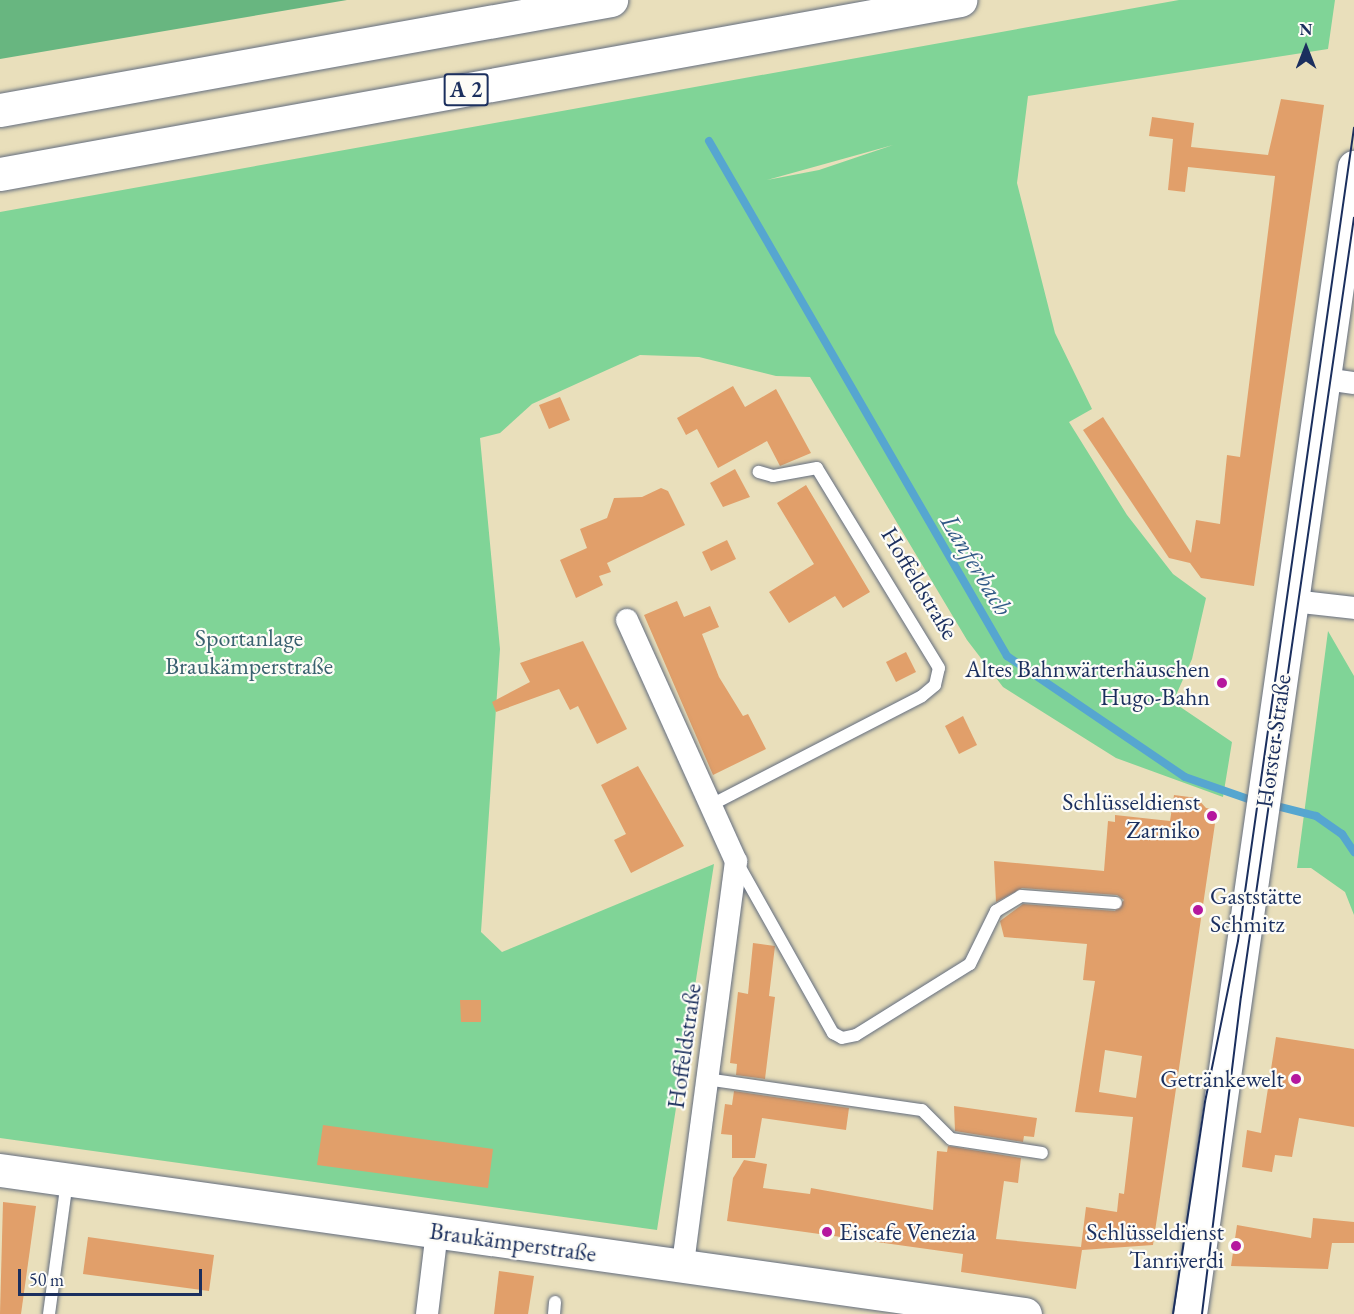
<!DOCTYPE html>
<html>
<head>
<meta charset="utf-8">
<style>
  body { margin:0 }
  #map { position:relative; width:1354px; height:1314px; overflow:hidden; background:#e9dfbb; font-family:"EB Garamond",serif }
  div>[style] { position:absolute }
  .green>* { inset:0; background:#80d497 }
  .forest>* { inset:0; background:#68b680 }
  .stream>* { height:8px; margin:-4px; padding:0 4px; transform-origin:4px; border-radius:4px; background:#56a6d0 }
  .building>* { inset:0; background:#e19f6a }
  .roads { filter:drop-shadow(0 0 2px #636d7f) drop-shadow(0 0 2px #636d7f) }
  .lane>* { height:12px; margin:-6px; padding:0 6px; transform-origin:6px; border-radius:6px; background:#fff }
  .street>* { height:22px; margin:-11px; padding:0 11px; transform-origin:11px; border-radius:11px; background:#fff }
  .secondary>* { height:33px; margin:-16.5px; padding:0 16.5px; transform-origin:16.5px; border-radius:16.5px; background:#fff }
  .highway>* { height:33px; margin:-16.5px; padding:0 16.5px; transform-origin:16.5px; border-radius:16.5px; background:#fff }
  .tram>* { height:1.5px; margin:-0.75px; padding:0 0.75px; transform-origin:0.75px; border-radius:0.75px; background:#1b2f5e }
  .dots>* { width:16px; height:16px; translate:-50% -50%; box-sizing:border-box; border:3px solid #fdfcf7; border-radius:50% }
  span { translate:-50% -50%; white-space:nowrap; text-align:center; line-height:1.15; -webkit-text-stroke:4.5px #fdfcf7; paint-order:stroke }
  .shield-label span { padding:2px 4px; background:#fdfcf7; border:2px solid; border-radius:4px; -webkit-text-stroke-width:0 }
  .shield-label { font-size:22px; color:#1b2f5e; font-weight:700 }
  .street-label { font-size:24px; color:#1b2f5e }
  .park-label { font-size:24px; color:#39616f }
  .poi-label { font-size:24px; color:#1b2f5e }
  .right { translate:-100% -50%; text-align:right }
  .left { translate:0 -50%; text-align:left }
  .water-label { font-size:26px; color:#305986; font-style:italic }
  .north { position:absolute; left:1276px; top:18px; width:60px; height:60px; -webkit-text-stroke:4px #fdfcf7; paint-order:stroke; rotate:0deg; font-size:16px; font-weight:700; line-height:24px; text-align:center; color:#1b2f5e }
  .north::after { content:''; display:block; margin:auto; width:21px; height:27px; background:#1b2f5e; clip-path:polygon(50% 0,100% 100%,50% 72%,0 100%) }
  .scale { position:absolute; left:18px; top:1269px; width:184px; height:27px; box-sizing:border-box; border:3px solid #1b2f5e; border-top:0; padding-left:8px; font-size:18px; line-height:21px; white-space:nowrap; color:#1b2f5e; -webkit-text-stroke:4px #fdfcf7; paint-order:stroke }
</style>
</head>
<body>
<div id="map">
  <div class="green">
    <i style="clip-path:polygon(evenodd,1179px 0,1335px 0,1328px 49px,1028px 96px,1017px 183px,1055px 333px,1092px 409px,1069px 422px,1127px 515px,1173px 574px,1206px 598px,1192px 659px,1173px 702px,1232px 742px,1223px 797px,1116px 758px,1003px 687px,967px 640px,810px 377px,776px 376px,699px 357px,640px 355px,532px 404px,500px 433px,480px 438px,500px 649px,481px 932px,502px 952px,714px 864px,657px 1230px,0 1138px,0 212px,1179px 0,893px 145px,819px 170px,767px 180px,893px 145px)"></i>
    <i style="clip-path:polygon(1328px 631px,1354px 676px,1354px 915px,1345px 892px,1311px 868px,1297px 868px)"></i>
  </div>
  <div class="forest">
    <i style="clip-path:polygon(0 0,347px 0,0 59px)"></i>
  </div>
  <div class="stream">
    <i style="left:709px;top:141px;width:595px;rotate:59.94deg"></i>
    <i style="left:1007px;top:656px;width:215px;rotate:34.2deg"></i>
    <i style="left:1185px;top:777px;width:73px;rotate:19.2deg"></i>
    <i style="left:1269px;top:804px;width:49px;rotate:14.3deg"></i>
    <i style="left:1316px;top:816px;width:32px;rotate:35deg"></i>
    <i style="left:1342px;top:834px;width:22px;rotate:56deg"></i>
  </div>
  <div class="building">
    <i style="clip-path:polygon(1281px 99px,1324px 105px,1254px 586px,1201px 578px,1190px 563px,1169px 558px,1083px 430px,1103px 417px,1191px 553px,1196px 520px,1220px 524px,1227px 455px,1240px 457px,1275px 176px,1188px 167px,1185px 192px,1168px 190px,1173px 139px,1149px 136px,1152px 117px,1194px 123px,1191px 147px,1268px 155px)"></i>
    <i style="clip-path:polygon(733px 386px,745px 407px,776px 389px,811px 453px,780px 466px,767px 441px,718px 468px,697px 429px,686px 435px,677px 418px)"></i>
    <i style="clip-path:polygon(560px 397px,570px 420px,549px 429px,539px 405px)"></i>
    <i style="clip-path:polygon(735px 469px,750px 497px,723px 507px,710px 483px)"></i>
    <i style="clip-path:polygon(806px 485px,870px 592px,843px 608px,835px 596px,789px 623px,769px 592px,814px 564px,777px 503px)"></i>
    <i style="clip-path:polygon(661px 488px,668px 491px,685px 525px,607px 563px,611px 572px,599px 576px,603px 585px,576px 598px,560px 560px,587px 548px,580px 529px,607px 518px,614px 498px,642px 497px)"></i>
    <i style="clip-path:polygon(727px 540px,736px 559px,711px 571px,702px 552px)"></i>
    <i style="clip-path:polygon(677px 601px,684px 617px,710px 606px,719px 627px,702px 634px,719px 677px,743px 716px,748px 714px,766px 749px,713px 775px,644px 615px)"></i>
    <i style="clip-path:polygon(583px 641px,627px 729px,597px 744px,578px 706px,570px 710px,559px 689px,496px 712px,492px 702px,530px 682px,520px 663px)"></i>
    <i style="clip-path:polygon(906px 652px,916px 672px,896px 682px,886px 662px)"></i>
    <i style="clip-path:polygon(963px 716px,977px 745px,959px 754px,945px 726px)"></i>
    <i style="clip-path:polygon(638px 766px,684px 846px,631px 873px,614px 840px,626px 834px,601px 785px)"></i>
    <i style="clip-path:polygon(evenodd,1174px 795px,1197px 798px,1206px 808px,1217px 810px,1153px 1245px,1082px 1250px,1076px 1289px,961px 1272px,963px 1254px,727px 1221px,733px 1178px,744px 1160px,767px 1164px,763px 1188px,810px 1194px,811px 1188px,933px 1210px,937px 1151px,947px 1152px,948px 1146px,1021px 1158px,1018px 1183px,1004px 1181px,996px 1239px,1081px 1247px,1086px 1207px,1117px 1212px,1119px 1193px,1124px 1194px,1133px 1117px,1075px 1112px,1095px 981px,1083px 980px,1087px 944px,1004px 937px,1000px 921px,1023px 904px,1115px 911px,1124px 900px,1117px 895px,1022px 888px,996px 902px,994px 861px,1104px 871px,1108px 821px,1115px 822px,1115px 815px,1170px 821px,1174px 795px,1105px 1050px,1142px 1056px,1136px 1098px,1099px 1092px,1105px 1050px)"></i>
    <i style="clip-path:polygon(753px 943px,775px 946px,769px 996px,775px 997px,765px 1079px,736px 1075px,737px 1064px,730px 1063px,738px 992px,748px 994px)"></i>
    <i style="clip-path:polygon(460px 1000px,481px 1000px,481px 1022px,461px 1022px)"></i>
    <i style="clip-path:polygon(1276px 1037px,1354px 1049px,1354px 1127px,1299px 1118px,1292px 1157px,1275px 1155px,1272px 1172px,1242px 1167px,1247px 1130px,1261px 1133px)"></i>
    <i style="clip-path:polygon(734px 1091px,849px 1108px,846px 1130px,762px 1118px,755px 1158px,732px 1158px,732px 1135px,721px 1134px,725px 1104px,732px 1105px)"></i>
    <i style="clip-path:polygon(954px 1106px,1037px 1118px,1034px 1137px,1024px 1136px,1023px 1142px,955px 1131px)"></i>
    <i style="clip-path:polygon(323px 1125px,493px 1149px,488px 1188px,317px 1165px)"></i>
    <i style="clip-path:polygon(3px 1202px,36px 1206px,21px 1314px,0 1314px)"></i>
    <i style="clip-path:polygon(1313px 1218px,1354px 1222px,1354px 1243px,1332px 1243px,1328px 1269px,1231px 1266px,1237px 1225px,1311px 1238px)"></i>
    <i style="clip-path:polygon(88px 1237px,214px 1255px,209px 1291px,83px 1274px)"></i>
    <i style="clip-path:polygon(499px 1271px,534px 1276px,528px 1314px,494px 1314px)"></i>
  </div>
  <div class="roads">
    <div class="lane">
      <i style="left:711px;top:805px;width:237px;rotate:-27.3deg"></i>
      <i style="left:922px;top:696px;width:17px;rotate:-40deg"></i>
      <i style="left:935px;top:685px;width:17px;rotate:-77deg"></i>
      <i style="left:939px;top:668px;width:234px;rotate:-121.4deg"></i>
      <i style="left:817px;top:468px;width:45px;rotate:169.7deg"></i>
      <i style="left:773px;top:476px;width:15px;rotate:-164deg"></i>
      <i style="left:738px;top:864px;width:194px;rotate:60.7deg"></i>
      <i style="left:833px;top:1033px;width:10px;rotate:29deg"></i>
      <i style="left:842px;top:1038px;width:14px;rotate:-12deg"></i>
      <i style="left:856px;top:1035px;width:134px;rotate:-31.9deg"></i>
      <i style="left:970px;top:964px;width:59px;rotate:-63.9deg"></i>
      <i style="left:996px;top:911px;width:29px;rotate:-31deg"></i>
      <i style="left:1021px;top:896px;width:95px;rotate:4.2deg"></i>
      <i style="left:706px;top:1079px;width:218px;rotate:8.2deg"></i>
      <i style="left:922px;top:1110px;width:41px;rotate:45deg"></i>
      <i style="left:951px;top:1139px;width:92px;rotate:8.7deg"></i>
      <i style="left:49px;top:1314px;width:134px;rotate:-82.3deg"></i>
      <i style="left:554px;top:1314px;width:12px;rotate:-85deg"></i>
    </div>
    <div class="street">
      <i style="left:1325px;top:379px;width:29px;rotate:8deg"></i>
      <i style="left:1293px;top:601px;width:61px;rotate:6.5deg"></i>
      <i style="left:627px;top:620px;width:265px;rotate:65.7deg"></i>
      <i style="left:736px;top:861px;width:406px;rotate:97.5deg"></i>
      <i style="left:427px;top:1314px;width:84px;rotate:-83.1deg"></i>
    </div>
    <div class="secondary">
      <i style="left:0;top:1170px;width:1035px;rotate:8deg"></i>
      <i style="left:1190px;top:1314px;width:1159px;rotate:-81.86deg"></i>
    </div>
    <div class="highway">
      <i style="left:0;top:110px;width:621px;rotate:-10.21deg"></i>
      <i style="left:0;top:174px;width:976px;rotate:-10.27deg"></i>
    </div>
  </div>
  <div class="tram">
    <i style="left:1173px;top:1314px;width:214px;rotate:-81.4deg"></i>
    <i style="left:1205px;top:1102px;width:164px;rotate:-78.4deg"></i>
    <i style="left:1238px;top:941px;width:821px;rotate:-81.88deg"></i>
    <i style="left:1202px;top:1314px;width:319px;rotate:-83deg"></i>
    <i style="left:1241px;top:997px;width:787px;rotate:-81.75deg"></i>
  </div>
  <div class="dots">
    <i style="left:1222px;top:683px;background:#b5179e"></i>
    <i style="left:1212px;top:816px;background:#b5179e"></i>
    <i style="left:1198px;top:910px;background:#b5179e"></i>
    <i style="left:1296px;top:1079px;background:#b5179e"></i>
    <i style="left:827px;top:1232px;background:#b5179e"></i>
    <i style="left:1236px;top:1246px;background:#b5179e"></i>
  </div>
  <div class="shield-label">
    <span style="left:466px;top:90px">A 2</span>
  </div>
  <div class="street-label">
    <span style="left:920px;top:583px;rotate:59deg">Hoffeldstraße</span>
    <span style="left:1273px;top:741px;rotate:-82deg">Horster Straße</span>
    <span style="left:684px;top:1046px;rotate:-82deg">Hoffeldstraße</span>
    <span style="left:513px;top:1242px;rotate:8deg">Braukämperstraße</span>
  </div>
  <div class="park-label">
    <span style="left:249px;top:652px">Sportanlage<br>Braukämperstraße</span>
  </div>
  <div class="poi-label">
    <span class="right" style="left:1210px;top:683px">Altes Bahnwärterhäuschen<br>Hugo-Bahn</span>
    <span class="right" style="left:1200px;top:816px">Schlüsseldienst<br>Zarniko</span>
    <span class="left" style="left:1210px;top:910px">Gaststätte<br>Schmitz</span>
    <span class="right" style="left:1284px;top:1079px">Getränkewelt</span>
    <span class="left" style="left:839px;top:1232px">Eiscafe Venezia</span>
    <span class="right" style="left:1224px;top:1246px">Schlüsseldienst<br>Tanriverdi</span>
  </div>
  <div class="water-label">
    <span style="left:976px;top:565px;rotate:59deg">Lanferbach</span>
  </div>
  <div class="north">N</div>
  <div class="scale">50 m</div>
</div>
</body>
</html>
